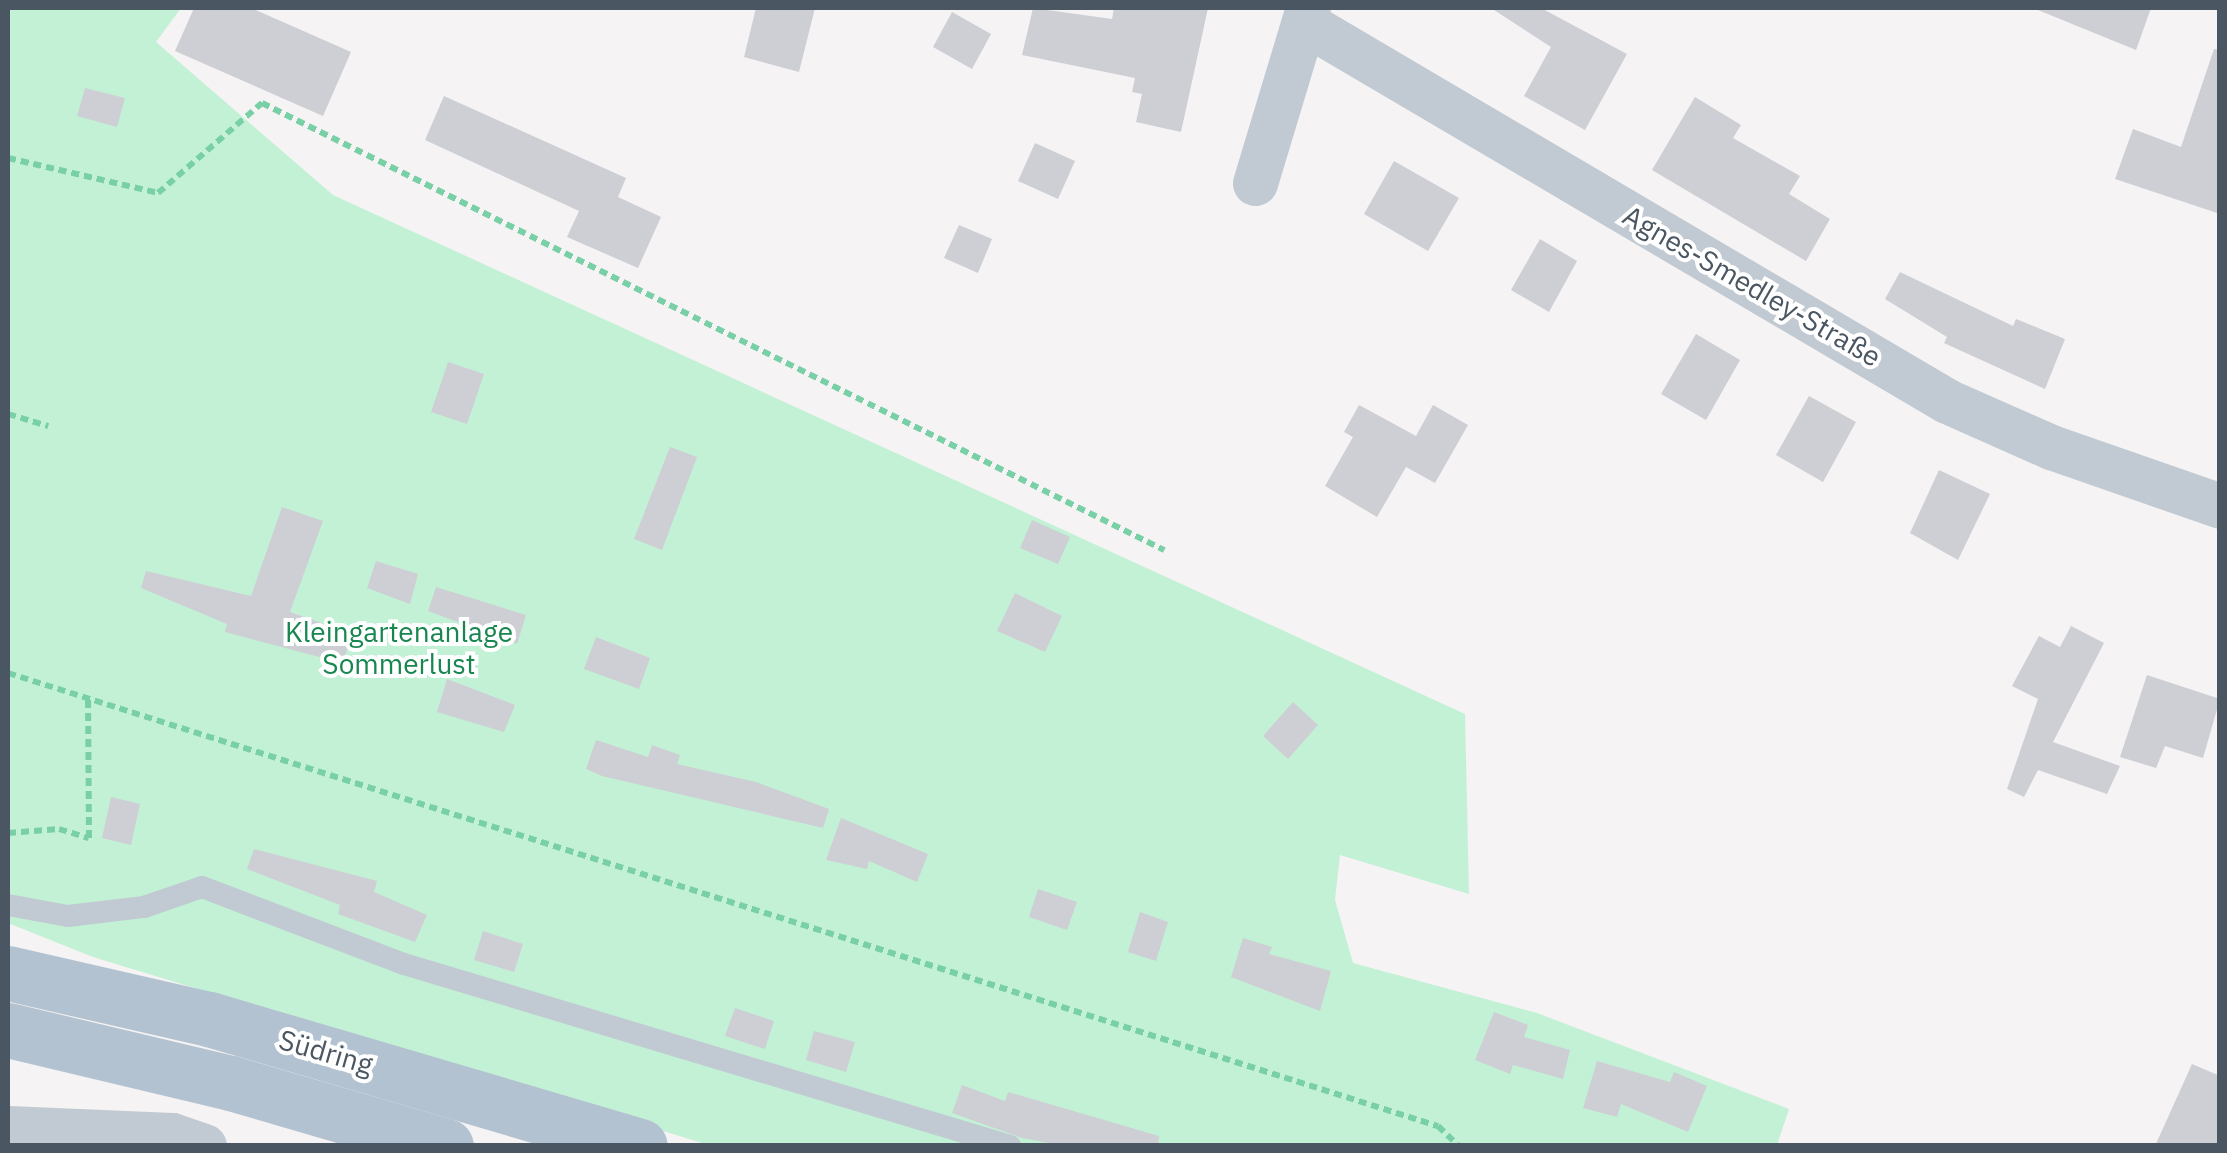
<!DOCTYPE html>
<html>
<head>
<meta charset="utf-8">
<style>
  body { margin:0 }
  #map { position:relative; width:2227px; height:1153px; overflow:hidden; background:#f5f3f3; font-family:"IBM Plex Sans",sans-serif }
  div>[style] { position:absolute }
  .green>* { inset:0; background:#c3f1d5 }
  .building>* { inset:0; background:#cdcfd5 }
  .path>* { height:6px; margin-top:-3px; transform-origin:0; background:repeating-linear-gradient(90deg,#7ad0a6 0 8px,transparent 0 13px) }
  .service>* { height:22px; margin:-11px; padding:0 11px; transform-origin:11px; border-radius:11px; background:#c1cad2 }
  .minor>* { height:45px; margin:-22.5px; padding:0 22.5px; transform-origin:22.5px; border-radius:22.5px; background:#c1cad2 }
  .primary>* { height:55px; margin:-27.5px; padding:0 27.5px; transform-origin:27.5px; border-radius:27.5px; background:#b3c2d1 }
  span { translate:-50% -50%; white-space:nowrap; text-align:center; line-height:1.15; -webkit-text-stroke:8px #fff; paint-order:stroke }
  .street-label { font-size:28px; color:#4a5661 }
  .park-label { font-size:28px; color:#17864f }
  .frame { position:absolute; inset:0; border:10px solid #4a5661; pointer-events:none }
</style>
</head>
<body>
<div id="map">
  <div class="green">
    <i style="clip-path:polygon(8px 8px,181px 8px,156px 42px,333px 195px,1465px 714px,1469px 894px,1340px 855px,1335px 900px,1353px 963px,1537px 1013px,1789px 1109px,1777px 1145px,709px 1145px,93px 957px,8px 923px)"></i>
  </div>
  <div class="building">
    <i style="clip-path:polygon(194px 8px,251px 8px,351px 52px,323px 116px,175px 51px)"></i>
    <i style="clip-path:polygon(756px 8px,815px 8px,799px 72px,744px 57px)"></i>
    <i style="clip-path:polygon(1033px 8px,1112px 19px,1114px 8px,1208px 8px,1181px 132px,1136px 122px,1142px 94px,1132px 92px,1135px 78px,1022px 55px)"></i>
    <i style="clip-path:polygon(1491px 8px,1541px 8px,1627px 54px,1585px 130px,1524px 96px,1551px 47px)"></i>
    <i style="clip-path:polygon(2033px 8px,2151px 8px,2136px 50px)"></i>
    <i style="clip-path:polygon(952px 12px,991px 34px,972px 69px,933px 47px)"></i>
    <i style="clip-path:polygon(2214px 49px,2220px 50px,2220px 214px,2115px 179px,2133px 129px,2181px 147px)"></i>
    <i style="clip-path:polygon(85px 88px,125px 98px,117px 127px,77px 116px)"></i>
    <i style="clip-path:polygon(444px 96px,626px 178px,618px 197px,661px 217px,638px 268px,567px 237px,579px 211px,425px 140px)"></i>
    <i style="clip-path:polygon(1695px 97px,1741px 125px,1733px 138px,1800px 176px,1789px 194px,1830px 219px,1806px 261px,1652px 170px)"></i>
    <i style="clip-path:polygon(1035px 143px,1075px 161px,1058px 199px,1018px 181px)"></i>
    <i style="clip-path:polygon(1394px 161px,1459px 198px,1428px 251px,1364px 214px)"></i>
    <i style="clip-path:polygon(959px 225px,992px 239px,978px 273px,944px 258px)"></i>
    <i style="clip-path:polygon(1540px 239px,1577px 261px,1549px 312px,1511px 290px)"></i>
    <i style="clip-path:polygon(1900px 272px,2013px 326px,2016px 319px,2065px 339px,2045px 389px,1944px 343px,1947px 337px,1885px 299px)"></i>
    <i style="clip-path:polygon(1696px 334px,1740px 360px,1706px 420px,1661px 394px)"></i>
    <i style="clip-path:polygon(448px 362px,484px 374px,467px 424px,431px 412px)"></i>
    <i style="clip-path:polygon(1809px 396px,1856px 422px,1823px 482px,1776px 455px)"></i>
    <i style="clip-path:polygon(1359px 405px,1416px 436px,1433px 405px,1468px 425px,1435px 483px,1406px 467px,1377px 517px,1325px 486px,1353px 437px,1344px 432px)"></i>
    <i style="clip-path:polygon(670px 447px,697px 457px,662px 550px,634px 539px)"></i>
    <i style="clip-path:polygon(1939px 470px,1990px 494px,1958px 560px,1910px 533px)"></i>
    <i style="clip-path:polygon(282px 507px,323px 521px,290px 612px,353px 634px,342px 663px,225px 632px,227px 624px,141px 588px,146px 571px,251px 596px)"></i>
    <i style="clip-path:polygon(1032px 520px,1070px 537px,1058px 564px,1020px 548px)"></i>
    <i style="clip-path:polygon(376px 561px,418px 574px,410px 604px,367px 588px)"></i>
    <i style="clip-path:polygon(436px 587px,526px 615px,517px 644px,428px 611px)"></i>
    <i style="clip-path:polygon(1015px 593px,1062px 616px,1045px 652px,997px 631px)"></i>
    <i style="clip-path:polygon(2071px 626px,2104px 643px,2053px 742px,2120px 766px,2107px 794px,2038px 770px,2024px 797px,2007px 789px,2038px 699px,2012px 686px,2039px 636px,2060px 647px)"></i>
    <i style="clip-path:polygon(596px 637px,650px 658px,639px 689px,584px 669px)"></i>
    <i style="clip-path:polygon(2147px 675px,2220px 699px,2203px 758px,2165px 746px,2156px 768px,2120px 757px)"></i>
    <i style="clip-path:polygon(447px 679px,515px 705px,504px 732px,437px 712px)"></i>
    <i style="clip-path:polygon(1293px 702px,1318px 725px,1288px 759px,1263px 736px)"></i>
    <i style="clip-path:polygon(596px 740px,648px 757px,652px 745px,680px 755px,677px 764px,756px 782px,829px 809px,823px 828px,602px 776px,586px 769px)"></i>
    <i style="clip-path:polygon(111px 797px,140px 804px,131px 845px,102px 838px)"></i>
    <i style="clip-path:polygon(841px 818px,928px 854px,917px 882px,869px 861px,867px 869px,826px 860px)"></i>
    <i style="clip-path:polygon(254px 849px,377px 881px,374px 892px,427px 915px,415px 942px,338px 914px,340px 905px,247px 869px)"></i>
    <i style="clip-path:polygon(1038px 889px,1077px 902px,1067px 930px,1029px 917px)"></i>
    <i style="clip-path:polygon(1140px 912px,1168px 922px,1156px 961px,1128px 952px)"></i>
    <i style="clip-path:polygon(483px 931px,523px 944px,514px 972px,474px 960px)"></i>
    <i style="clip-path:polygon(1243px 938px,1272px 947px,1269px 954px,1331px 971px,1320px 1011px,1231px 977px)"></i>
    <i style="clip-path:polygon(735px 1008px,774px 1021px,765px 1049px,725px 1036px)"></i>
    <i style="clip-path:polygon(1494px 1012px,1528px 1025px,1524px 1037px,1570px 1050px,1563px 1079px,1513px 1065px,1510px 1074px,1475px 1060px)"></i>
    <i style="clip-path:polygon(814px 1031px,855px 1042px,846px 1072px,806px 1060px)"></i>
    <i style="clip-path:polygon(1597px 1061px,1670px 1082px,1674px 1072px,1707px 1086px,1688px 1132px,1621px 1104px,1617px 1117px,1583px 1108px)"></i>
    <i style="clip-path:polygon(2192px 1064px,2220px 1076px,2220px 1146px,2155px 1146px)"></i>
    <i style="clip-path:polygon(962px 1085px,1005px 1101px,1008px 1092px,1159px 1136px,1158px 1146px,1066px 1146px,1022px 1138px,952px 1113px)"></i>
  </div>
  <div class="path">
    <i style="left:8px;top:158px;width:154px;rotate:13.1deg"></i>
    <i style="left:158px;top:193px;width:138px;rotate:-40.9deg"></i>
    <i style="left:262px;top:103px;width:1007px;rotate:26.36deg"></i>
    <i style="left:8px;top:414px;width:42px;rotate:16.7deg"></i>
    <i style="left:8px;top:673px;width:1500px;rotate:17.58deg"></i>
    <i style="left:1438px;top:1126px;width:29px;rotate:44deg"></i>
    <i style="left:8px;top:833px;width:51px;rotate:-4.5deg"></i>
    <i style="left:59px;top:829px;width:31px;rotate:17deg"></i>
    <i style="left:89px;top:838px;width:142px;rotate:-90.4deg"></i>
  </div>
  <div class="service">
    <i style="left:8px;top:905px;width:61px;rotate:10.4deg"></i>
    <i style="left:68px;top:916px;width:77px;rotate:-6.8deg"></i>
    <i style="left:144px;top:907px;width:61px;rotate:-19deg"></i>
    <i style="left:202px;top:887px;width:216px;rotate:20.9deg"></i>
    <i style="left:404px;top:964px;width:633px;rotate:16.72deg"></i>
  </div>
  <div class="minor">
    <i style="left:1305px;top:23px;width:745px;rotate:30.49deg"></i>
    <i style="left:1947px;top:401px;width:114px;rotate:23.9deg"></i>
    <i style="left:2051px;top:447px;width:179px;rotate:19.2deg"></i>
    <i style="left:1255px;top:183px;width:183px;rotate:-73.2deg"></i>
    <i style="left:8px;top:1128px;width:164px;rotate:2.4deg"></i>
    <i style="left:172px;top:1135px;width:34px;rotate:19deg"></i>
  </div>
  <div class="primary">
    <i style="left:8px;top:973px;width:206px;rotate:12.9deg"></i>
    <i style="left:209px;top:1019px;width:449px;rotate:16.4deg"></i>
    <i style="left:8px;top:1030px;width:229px;rotate:13.4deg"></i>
    <i style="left:231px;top:1083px;width:224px;rotate:16.3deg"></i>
  </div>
  <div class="street-label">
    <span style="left:1752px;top:286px;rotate:30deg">Agnes-Smedley-Straße</span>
    <span style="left:326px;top:1052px;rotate:16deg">Südring</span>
  </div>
  <div class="park-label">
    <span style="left:399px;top:648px">Kleingartenanlage<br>Sommerlust</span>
  </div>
  <div class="frame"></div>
</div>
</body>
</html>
